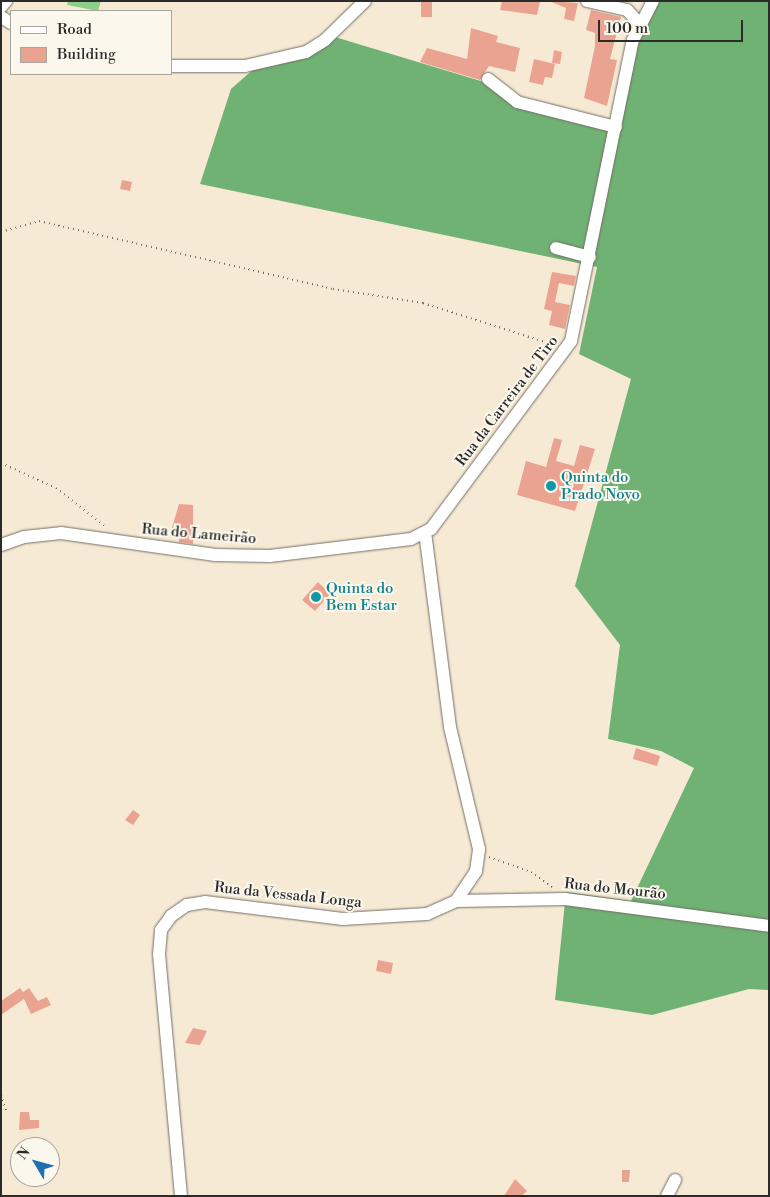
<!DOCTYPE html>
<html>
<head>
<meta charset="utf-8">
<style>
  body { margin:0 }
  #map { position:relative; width:770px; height:1197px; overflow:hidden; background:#f7ead5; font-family:"Libre Bodoni",serif }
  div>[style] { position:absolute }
  .green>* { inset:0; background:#8bcf88 }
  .forest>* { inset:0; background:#70b274 }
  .building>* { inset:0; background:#eaa390 }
  .path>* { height:2px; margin-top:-1px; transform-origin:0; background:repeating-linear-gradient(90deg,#726e66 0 1px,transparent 0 5px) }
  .roads { filter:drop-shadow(0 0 1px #726e66) drop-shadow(0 0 1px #726e66) }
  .minor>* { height:12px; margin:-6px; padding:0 6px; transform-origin:6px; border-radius:6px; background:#fff }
  .dots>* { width:14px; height:14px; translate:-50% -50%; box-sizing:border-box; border:2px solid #fbf7ec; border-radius:50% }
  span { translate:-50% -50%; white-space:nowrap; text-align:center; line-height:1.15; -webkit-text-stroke:4px #fbf7ec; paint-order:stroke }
  .street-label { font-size:15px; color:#2b2b2b }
  .culture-label { font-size:15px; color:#0d838f }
  .left { translate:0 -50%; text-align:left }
  .frame { position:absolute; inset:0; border:2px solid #2b2b2b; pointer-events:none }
  .legend { position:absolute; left:10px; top:10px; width:162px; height:65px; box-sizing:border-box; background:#fbf7ec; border:1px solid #a8a59f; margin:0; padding:6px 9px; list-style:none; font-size:15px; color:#2b2b2b }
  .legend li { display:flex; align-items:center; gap:10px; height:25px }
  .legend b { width:25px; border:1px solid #a8a59f }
  .north { position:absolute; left:10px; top:1137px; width:50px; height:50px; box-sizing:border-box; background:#fbf7ec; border:1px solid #a8a59f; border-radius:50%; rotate:307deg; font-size:14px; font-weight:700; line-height:20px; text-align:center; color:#2b2b2b }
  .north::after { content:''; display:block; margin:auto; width:18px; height:22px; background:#1f6fb2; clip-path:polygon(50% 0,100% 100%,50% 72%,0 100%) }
  .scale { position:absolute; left:598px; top:20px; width:145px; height:22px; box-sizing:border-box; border:2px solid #2b2b2b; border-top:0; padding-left:6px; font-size:15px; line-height:18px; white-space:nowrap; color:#2b2b2b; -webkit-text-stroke:4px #fbf7ec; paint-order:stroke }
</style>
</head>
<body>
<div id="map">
  <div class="green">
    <i style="clip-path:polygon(68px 1px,101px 1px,98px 11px,67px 5px)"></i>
  </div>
  <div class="forest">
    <i style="clip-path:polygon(659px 1px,769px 1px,769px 990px,749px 989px,652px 1015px,555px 1000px,566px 892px,631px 901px,694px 768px,661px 751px,608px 739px,620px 645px,575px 586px,631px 379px,579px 354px,597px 267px,200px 184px,231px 89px,257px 66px,335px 37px,484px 82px,512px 105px,620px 131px,638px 45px)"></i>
  </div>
  <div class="building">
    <i style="clip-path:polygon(421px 1px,432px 1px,432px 17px,421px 17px)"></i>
    <i style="clip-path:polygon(502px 1px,540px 1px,537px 15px,500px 10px)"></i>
    <i style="clip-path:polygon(549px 1px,578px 3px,574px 21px,564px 19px,566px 8px)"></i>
    <i style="clip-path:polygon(591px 10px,621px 17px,610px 59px,617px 60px,607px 106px,584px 98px,595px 46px,595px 33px,586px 30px)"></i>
    <i style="clip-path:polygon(471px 28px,498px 36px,496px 42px,520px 48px,515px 72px,489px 66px,480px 80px,420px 62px,427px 48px,467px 59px)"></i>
    <i style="clip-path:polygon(554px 50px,562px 52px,560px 64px,552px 63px)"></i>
    <i style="clip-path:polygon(534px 59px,555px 64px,552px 78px,545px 77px,543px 85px,529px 82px)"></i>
    <i style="clip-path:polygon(122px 180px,132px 182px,130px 191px,120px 189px)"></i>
    <i style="clip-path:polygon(552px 272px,576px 276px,574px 286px,559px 283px,555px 302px,570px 305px,565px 329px,549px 325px,552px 311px,544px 309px)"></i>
    <i style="clip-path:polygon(554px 438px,562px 440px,556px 461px,574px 466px,580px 445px,595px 449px,575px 511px,517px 495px,526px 461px,546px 467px)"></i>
    <i style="clip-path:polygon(179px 504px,193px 505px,193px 544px,179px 542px,179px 534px,170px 534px)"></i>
    <i style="clip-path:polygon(318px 582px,330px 594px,315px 611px,302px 600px)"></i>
    <i style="clip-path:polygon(636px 748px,660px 756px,657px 766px,633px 759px)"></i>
    <i style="clip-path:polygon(133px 810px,140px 815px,133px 825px,125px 820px)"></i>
    <i style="clip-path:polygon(378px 960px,393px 963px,391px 974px,376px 971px)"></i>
    <i style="clip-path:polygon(20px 988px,23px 992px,29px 988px,38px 1001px,47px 997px,51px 1005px,31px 1014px,24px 999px,1px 1015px,1px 1001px)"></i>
    <i style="clip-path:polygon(193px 1028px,207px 1031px,200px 1045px,185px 1043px)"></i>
    <i style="clip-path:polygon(20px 1112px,29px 1112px,30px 1120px,39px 1120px,39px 1128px,19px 1130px)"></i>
    <i style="clip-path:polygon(622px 1170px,630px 1170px,629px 1182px,622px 1182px)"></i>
    <i style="clip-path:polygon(515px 1179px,527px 1191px,522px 1196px,504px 1196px)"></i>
  </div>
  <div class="path">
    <i style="left:1px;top:64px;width:10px;rotate:90deg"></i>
    <i style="left:1px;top:232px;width:40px;rotate:-16deg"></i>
    <i style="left:39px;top:221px;width:302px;rotate:13deg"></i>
    <i style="left:333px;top:289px;width:91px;rotate:8.8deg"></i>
    <i style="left:423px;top:303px;width:139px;rotate:17.7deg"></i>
    <i style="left:1px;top:463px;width:60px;rotate:24.4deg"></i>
    <i style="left:56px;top:488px;width:65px;rotate:38.1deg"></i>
    <i style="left:489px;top:857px;width:45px;rotate:19.7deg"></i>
    <i style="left:531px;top:872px;width:26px;rotate:36deg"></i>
    <i style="left:1px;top:1095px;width:19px;rotate:72deg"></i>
  </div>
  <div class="roads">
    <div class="minor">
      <i style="left:587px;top:1px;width:41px;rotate:12.7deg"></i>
      <i style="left:627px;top:10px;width:19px;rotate:47deg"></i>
      <i style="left:1px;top:7px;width:8px;rotate:-50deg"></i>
      <i style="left:1px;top:17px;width:12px;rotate:31deg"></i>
      <i style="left:171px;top:66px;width:74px"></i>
      <i style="left:245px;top:66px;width:63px;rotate:-12.9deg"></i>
      <i style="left:306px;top:52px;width:22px;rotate:-32deg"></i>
      <i style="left:325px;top:40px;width:56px;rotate:-44.3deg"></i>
      <i style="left:488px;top:79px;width:37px;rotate:38deg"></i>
      <i style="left:517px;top:102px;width:102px;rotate:14.2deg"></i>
      <i style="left:556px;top:248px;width:35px;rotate:15deg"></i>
      <i style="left:1px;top:545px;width:24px;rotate:-19deg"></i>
      <i style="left:24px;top:537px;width:37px;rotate:-6deg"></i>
      <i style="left:61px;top:533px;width:156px;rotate:8.1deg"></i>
      <i style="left:215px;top:555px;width:55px;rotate:1deg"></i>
      <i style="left:270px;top:556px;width:142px;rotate:-6.9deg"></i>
      <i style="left:411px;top:539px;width:22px;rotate:-27deg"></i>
      <i style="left:431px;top:529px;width:234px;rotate:-53.3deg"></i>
      <i style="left:571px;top:341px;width:307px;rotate:-78.4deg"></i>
      <i style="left:633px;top:40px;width:44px;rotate:-62.9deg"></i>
      <i style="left:456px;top:901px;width:109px;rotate:-1.1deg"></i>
      <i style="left:565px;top:899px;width:206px;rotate:7.5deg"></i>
      <i style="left:181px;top:1196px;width:243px;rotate:-95.2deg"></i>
      <i style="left:159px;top:954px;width:24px;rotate:-85deg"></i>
      <i style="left:161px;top:930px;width:17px;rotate:-54deg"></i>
      <i style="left:171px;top:916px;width:19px;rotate:-35deg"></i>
      <i style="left:187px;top:905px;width:18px;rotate:-9deg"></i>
      <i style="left:205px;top:902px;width:139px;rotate:7deg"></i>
      <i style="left:343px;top:919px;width:84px;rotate:-3.4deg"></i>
      <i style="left:427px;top:914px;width:32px;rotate:-24deg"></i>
      <i style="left:456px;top:901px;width:36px;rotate:-56deg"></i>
      <i style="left:476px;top:871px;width:22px;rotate:-82deg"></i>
      <i style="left:479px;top:849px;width:125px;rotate:-103.4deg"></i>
      <i style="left:450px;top:727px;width:196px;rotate:-97.3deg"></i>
      <i style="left:667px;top:1196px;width:18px;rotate:-63deg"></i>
    </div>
  </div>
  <div class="dots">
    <i style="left:551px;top:486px;background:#0f9aa8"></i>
    <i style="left:316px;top:597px;background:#0f9aa8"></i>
  </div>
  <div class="street-label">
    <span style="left:507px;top:401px;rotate:-53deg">Rua da Carreira de Tiro</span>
    <span style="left:199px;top:534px;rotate:5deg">Rua do Lameirão</span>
    <span style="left:615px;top:889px;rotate:6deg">Rua do Mourão</span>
    <span style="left:288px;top:895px;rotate:6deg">Rua da Vessada Longa</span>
  </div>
  <div class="culture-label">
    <span class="left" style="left:561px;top:486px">Quinta do<br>Prado Novo</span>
    <span class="left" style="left:326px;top:597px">Quinta do<br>Bem Estar</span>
  </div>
  <div class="frame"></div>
  <ul class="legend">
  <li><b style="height:6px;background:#fff"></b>Road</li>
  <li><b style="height:14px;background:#eaa390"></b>Building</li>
  </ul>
  <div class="north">N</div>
  <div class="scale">100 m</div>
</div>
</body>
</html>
